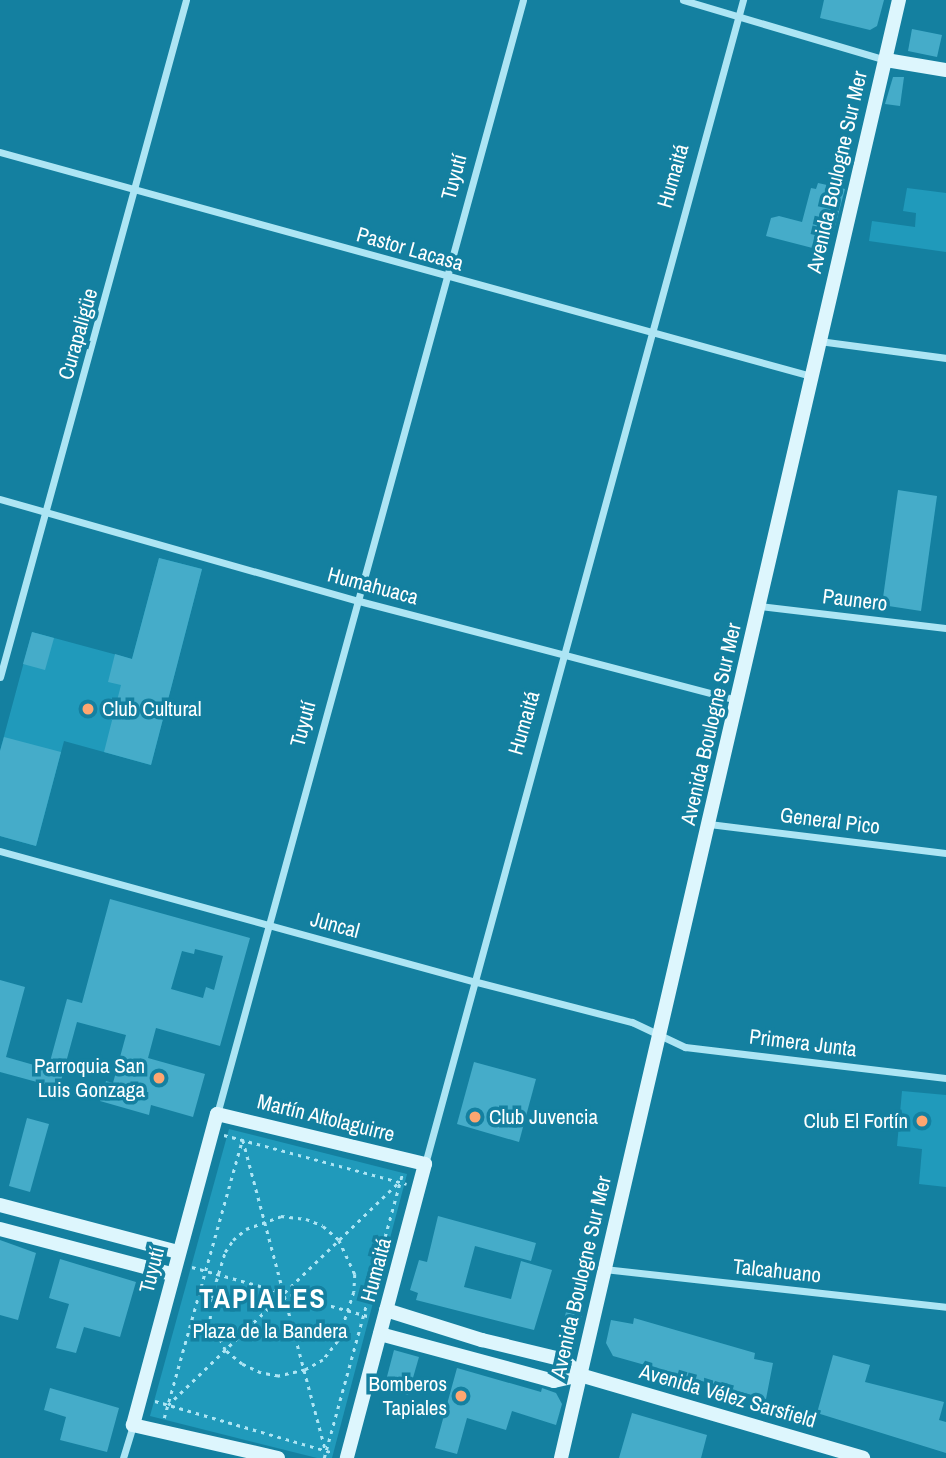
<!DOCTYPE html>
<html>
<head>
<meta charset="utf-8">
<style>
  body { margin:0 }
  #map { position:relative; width:946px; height:1458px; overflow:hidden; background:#1480a0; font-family:"Archivo Narrow",sans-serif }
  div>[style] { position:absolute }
  .green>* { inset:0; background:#209abb }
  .building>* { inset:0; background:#45acc9 }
  .path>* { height:2.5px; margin-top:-1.25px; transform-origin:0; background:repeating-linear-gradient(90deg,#ade5f4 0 3.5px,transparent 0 8.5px) }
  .street>* { height:7px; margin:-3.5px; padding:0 3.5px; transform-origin:3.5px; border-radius:3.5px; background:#ade5f4 }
  .secondary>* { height:14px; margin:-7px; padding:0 7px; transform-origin:7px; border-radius:7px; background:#ddf6fd }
  .dots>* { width:19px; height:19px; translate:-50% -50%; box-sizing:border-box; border:4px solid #1480a0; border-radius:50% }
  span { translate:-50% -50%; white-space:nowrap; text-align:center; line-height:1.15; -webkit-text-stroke:7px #1480a0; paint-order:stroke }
  .street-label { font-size:21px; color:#fff }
  .poi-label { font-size:21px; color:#fff }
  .left { translate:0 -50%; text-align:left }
  .right { translate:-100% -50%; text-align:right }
  .park-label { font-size:21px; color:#fff }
  .district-label { font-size:28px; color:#fff; font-weight:700; letter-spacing:2px }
</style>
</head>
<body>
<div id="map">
  <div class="green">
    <i style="clip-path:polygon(907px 188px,946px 193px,946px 252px,869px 241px,872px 221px,915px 227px,916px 213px,903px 211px)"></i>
    <i style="clip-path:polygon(159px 558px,202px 569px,151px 765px,64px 741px,36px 846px,0 836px,0 751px,32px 632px,132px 659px)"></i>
    <i style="clip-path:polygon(902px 1091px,946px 1095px,946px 1187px,919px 1184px,922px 1149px,897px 1146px)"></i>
    <i style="clip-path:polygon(229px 1129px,407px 1174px,332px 1458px,317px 1458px,150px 1416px)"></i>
  </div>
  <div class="building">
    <i style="clip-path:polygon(824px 0,884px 0,877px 26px,870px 30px,820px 18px)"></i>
    <i style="clip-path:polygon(912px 29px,942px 35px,937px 57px,908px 51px)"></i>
    <i style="clip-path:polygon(893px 77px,904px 77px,900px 106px,885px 104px)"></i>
    <i style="clip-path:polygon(818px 183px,845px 189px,828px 252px,766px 236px,771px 218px,779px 216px,802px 222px,811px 188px,816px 189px)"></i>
    <i style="clip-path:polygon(898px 490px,937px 496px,921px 611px,882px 605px)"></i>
    <i style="clip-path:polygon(159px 558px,202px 569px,151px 765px,104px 752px,121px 685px,108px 682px,115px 654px,132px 659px)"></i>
    <i style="clip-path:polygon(32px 632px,54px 638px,45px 670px,23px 664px)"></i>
    <i style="clip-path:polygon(4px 737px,61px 752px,36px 846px,0 836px,0 751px)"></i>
    <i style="clip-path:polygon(evenodd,110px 899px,250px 938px,220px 1046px,156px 1028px,148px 1058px,205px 1074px,193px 1117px,151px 1105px,149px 1115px,100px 1101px,106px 1081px,113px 1083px,126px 1035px,77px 1022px,59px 1088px,0 1072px,0 980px,25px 987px,6px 1057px,48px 1069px,67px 999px,82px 1003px,110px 899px,195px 949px,223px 956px,214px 990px,206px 987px,203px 998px,171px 989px,182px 951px,194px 954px,195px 949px)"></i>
    <i style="clip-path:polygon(474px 1062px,536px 1079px,519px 1142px,457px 1124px)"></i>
    <i style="clip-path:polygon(27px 1118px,49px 1124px,30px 1192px,9px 1186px)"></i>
    <i style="clip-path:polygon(438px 1216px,536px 1243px,531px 1261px,475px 1246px,464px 1287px,511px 1299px,521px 1261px,552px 1270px,534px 1330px,416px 1300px,418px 1293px,410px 1290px,419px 1260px,427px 1262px)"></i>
    <i style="clip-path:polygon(0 1240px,36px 1253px,18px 1320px,0 1315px)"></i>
    <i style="clip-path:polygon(60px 1259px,136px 1282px,120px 1337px,84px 1327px,76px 1353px,56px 1348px,69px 1304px,49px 1298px)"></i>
    <i style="clip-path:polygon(566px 1312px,582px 1316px,576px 1339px,568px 1342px,559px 1339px)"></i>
    <i style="clip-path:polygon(634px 1318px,755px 1353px,754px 1359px,773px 1363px,766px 1399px,613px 1356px,606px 1343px,611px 1320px,633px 1324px)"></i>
    <i style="clip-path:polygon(394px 1350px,419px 1357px,408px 1395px,384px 1388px)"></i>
    <i style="clip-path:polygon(833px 1355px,870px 1365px,865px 1382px,944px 1402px,939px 1420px,946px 1422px,946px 1453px,817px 1413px)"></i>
    <i style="clip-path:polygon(457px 1368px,541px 1392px,542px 1388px,556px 1393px,562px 1404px,556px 1425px,512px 1411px,506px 1430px,467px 1418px,457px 1454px,435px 1448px)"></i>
    <i style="clip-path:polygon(50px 1388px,119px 1408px,107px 1452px,60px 1440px,66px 1417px,44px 1410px)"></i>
    <i style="clip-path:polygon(632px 1413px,707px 1435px,701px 1458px,619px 1458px)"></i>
  </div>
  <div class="path">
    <i style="left:224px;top:1135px;width:189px;rotate:15deg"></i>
    <i style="left:243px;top:1140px;width:322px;rotate:75.1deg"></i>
    <i style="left:281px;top:1216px;width:25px;rotate:7deg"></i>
    <i style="left:306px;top:1219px;width:18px;rotate:22deg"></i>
    <i style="left:323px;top:1226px;width:21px;rotate:41deg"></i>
    <i style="left:339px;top:1240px;width:38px;rotate:65deg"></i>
    <i style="left:355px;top:1274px;width:18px;rotate:93deg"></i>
    <i style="left:354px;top:1292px;width:52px;rotate:108.1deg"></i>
    <i style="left:338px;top:1341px;width:24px;rotate:128deg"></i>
    <i style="left:323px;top:1360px;width:21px;rotate:151deg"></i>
    <i style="left:305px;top:1370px;width:28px;rotate:167deg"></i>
    <i style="left:278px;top:1376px;width:17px;rotate:-170deg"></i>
    <i style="left:261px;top:1373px;width:21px;rotate:-155deg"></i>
    <i style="left:242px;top:1364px;width:22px;rotate:-141deg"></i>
    <i style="left:225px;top:1350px;width:34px;rotate:-116deg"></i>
    <i style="left:210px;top:1319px;width:21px;rotate:-87deg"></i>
    <i style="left:211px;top:1298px;width:48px;rotate:-73.1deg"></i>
    <i style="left:225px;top:1252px;width:14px;rotate:-56deg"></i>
    <i style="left:233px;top:1240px;width:17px;rotate:-40deg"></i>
    <i style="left:246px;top:1229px;width:37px;rotate:-20deg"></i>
    <i style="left:192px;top:1267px;width:186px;rotate:15.6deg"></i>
    <i style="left:155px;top:1401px;width:186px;rotate:16.2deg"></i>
    <i style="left:168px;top:1405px;width:322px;rotate:-44deg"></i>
    <i style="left:164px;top:1418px;width:288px;rotate:-74.3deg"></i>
    <i style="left:324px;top:1458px;width:295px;rotate:-74.6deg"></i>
  </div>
  <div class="street">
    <i style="left:683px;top:0;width:212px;rotate:16.5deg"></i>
    <i style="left:0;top:152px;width:841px;rotate:15.44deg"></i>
    <i style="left:819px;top:341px;width:128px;rotate:7.6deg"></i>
    <i style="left:0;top:499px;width:373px;rotate:15.9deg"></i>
    <i style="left:359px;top:601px;width:391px;rotate:14.7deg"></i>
    <i style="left:759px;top:606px;width:188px;rotate:6.7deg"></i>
    <i style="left:0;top:677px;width:702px;rotate:-74.64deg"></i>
    <i style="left:709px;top:824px;width:239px;rotate:7deg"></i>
    <i style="left:0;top:851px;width:491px;rotate:15.4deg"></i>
    <i style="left:473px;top:981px;width:164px;rotate:14.5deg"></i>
    <i style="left:632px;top:1022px;width:59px;rotate:25.3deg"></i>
    <i style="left:685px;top:1047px;width:263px;rotate:6.8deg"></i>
    <i style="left:217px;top:1114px;width:1155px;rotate:-74.64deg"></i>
    <i style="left:425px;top:1164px;width:1207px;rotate:-74.72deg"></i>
    <i style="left:604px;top:1269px;width:344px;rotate:6.3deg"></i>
    <i style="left:123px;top:1458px;width:34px;rotate:-73deg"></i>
  </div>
  <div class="secondary">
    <i style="left:886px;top:60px;width:61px;rotate:9.5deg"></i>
    <i style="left:0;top:1205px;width:184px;rotate:14.8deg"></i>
    <i style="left:0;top:1229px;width:178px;rotate:14.7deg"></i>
    <i style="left:386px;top:1310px;width:101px;rotate:17.4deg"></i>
    <i style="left:482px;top:1340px;width:84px;rotate:13.7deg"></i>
    <i style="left:564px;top:1360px;width:22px;rotate:43deg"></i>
    <i style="left:580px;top:1375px;width:295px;rotate:16.3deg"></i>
    <i style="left:380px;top:1334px;width:180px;rotate:15.1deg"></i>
    <i style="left:554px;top:1381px;width:27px;rotate:-13deg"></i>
    <i style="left:278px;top:1458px;width:149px;rotate:-167.2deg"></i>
    <i style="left:133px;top:1425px;width:322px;rotate:-74.9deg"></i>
    <i style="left:217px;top:1114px;width:214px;rotate:13.5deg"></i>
    <i style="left:425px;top:1164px;width:304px;rotate:104.9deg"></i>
    <i style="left:561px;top:1458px;width:1497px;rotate:-76.95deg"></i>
  </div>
  <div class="dots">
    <i style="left:88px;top:709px;background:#ffa670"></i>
    <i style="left:159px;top:1078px;background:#ffa670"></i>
    <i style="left:475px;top:1117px;background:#ffa670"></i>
    <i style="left:922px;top:1121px;background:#ffa670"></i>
    <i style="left:461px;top:1396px;background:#ffa670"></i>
  </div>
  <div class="street-label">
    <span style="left:837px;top:172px;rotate:-77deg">Avenida Boulogne Sur Mer</span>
    <span style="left:673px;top:176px;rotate:-74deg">Humaitá</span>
    <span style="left:454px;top:177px;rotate:-75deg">Tuyutí</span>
    <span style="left:410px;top:249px;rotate:16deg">Pastor Lacasa</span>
    <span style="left:78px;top:334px;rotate:-74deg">Curapaligüe</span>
    <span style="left:373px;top:586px;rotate:15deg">Humahuaca</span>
    <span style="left:855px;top:600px;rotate:7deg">Paunero</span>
    <span style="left:524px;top:723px;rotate:-74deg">Humaitá</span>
    <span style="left:303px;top:724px;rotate:-75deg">Tuyutí</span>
    <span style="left:711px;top:724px;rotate:-77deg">Avenida Boulogne Sur Mer</span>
    <span style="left:830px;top:821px;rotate:7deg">General Pico</span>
    <span style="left:335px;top:925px;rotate:15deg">Juncal</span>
    <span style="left:803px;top:1043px;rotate:7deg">Primera Junta</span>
    <span style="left:326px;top:1118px;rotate:14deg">Martín Altolaguirre</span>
    <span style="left:152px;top:1270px;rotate:-76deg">Tuyutí</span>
    <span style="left:376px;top:1270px;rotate:-75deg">Humaitá</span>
    <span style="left:777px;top:1271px;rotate:6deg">Talcahuano</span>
    <span style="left:581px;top:1277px;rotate:-77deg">Avenida Boulogne Sur Mer</span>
    <span style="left:728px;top:1396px;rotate:16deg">Avenida Vélez Sarsfield</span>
  </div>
  <div class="poi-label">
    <span class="left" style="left:102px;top:709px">Club Cultural</span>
    <span class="right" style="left:145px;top:1078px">Parroquia San<br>Luis Gonzaga</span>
    <span class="left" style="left:489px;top:1117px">Club Juvencia</span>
    <span class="right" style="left:908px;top:1121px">Club El Fortín</span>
    <span class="right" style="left:447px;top:1396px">Bomberos<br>Tapiales</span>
  </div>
  <div class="park-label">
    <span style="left:270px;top:1331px">Plaza de la Bandera</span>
  </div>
  <div class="district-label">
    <span style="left:263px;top:1298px">TAPIALES</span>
  </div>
</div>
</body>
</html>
